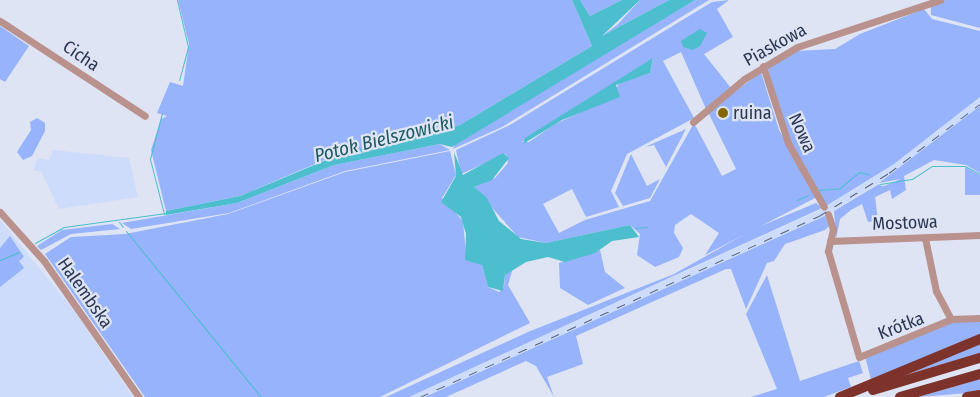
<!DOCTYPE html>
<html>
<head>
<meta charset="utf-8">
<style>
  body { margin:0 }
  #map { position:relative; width:980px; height:397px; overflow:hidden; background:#dee4f3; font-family:"Fira Sans Condensed",sans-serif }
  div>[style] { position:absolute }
  .built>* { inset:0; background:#cedcfc }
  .green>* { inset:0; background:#96b3fb }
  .water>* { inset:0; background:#4cbece }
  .stream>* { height:1px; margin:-0.5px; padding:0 0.5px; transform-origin:0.5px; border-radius:0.5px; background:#4cbece }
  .minor>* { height:7px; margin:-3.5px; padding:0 3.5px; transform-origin:3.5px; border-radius:3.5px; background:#ba928d }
  .highway>* { height:10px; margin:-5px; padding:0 5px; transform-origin:5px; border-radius:5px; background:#7e322c }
  .rail>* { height:1px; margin-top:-0.5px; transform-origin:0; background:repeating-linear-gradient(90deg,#5a647d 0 9px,transparent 0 18px) }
  .dots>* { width:14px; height:14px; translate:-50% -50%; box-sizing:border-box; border:2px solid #dee4f3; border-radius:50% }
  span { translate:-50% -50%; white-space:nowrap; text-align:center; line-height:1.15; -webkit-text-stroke:4.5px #dee4f3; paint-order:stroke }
  .street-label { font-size:18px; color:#2c3754 }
  .poi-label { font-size:18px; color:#2c3754 }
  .left { translate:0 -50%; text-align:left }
  .water-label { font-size:19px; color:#1b5a63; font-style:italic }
</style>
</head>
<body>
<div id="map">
  <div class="built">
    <i style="clip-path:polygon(980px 97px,980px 106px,899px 170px,825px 216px,425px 397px,409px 397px,822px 209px,894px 164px)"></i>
    <i style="clip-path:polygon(53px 150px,129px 158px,138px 197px,59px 209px,41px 172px,33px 170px,38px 158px,49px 160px)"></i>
    <i style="clip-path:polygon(0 220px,72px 308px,133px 397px,0 397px)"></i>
  </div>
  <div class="green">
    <i style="clip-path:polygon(178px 0,572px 0,592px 46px,460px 125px,329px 158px,240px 196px,166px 211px,151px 150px,161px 119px,167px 116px,157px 113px,170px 82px,183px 86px,189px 44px)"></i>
    <i style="clip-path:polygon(580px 0,622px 0,590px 16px)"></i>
    <i style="clip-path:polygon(640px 0,669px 0,602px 36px,617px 25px)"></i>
    <i style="clip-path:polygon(695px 0,709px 0,502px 127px,453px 149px,456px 141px)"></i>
    <i style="clip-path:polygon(evenodd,729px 0,717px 9px,733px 37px,704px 54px,731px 88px,706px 109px,681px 52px,663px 61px,694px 118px,627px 154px,611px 191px,619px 207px,586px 217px,572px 189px,543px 204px,559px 233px,585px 220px,650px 201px,694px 123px,722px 176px,736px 169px,708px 112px,761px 72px,779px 130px,817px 197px,705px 255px,719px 233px,691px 214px,675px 225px,674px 233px,683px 248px,679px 257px,655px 267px,637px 255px,640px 234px,630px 225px,546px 243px,518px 237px,474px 187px,495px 178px,508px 163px,506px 154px,461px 174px,456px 150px,510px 125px,712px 2px,729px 0,653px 59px,650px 73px,619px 83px,612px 98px,555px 124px,529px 142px,522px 142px,653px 59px)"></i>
    <i style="clip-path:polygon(945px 0,980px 0,980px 28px,931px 15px,931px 7px)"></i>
    <i style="clip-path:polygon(924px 9px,932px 19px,980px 31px,980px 97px,894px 164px,826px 206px,790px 143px,768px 69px,795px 51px,835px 49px,860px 34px)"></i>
    <i style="clip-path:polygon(0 26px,29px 46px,5px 82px,0 79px)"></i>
    <i style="clip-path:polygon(980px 106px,980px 173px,966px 165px,934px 160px,904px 176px,906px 190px,892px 199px,890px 190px,875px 197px,878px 221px,868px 222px,862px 204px,851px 210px,840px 219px,836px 239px,834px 211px,879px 184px,881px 186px,884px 186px,901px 179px,879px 183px)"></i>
    <i style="clip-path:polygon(37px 118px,45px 123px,45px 131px,32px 156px,23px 160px,17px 152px,31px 130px,30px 122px)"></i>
    <i style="clip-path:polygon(686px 129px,666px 167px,654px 145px,645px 147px)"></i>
    <i style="clip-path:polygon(440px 144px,450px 150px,345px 171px,229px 213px,131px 229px,122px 223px,237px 203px,334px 165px)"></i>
    <i style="clip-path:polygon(450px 151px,456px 175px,442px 198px,463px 221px,466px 254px,482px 265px,488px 287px,499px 292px,504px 287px,505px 275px,513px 268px,508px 285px,530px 323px,380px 397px,145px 397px,45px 254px,71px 237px,125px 234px,228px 214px,345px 172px)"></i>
    <i style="clip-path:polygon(631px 154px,647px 186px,660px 179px,650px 198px,623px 206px,615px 193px)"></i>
    <i style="clip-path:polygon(965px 167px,980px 175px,980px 195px,965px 195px)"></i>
    <i style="clip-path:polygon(816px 203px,822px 208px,409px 397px,386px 397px,528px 332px,674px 274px,756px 228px)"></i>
    <i style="clip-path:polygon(825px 216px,829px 226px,825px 230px,785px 244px,774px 261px,767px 263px,746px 309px,731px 269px,726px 269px,576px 336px,583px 364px,547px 377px,554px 397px,536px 366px,526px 361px,446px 397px,425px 397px)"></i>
    <i style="clip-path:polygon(112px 224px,120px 229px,71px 234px,41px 250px,37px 246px,62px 230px)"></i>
    <i style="clip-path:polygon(10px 236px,24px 257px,19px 261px,24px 268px,0 287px,0 248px)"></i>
    <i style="clip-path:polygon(600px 250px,605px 272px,625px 288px,588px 305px,560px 288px,559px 263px)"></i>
    <i style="clip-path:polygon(767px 275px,800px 381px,859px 361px,863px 373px,848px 378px,851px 387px,864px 382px,824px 397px,751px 397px,777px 389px,746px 314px)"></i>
    <i style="clip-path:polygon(980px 319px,980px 334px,871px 380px,865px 356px,952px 322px)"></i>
    <i style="clip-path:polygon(980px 341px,980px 353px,909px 374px)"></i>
    <i style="clip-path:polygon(980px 379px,980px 392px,919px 397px)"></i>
  </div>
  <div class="water">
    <i style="clip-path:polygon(572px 0,580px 0,590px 16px,622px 0,640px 0,602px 36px,669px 0,695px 0,452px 147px,440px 144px,334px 165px,237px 203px,166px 215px,166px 211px,240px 196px,338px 155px,460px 125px,592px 46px)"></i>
    <i style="clip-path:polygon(700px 29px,707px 33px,700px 46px,693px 50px,683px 47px,681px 41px)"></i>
    <i style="clip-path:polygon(653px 58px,650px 73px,616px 85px,620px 97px,562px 120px,523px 144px,525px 138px)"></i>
    <i style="clip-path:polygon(454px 152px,463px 175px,503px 153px,509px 158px,492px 180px,474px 187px,487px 198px,499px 221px,521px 239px,546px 243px,630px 225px,639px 237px,612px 241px,595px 253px,565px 262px,548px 257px,526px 262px,505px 275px,503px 291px,488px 287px,482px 265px,465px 260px,466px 234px,461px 217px,441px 202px,456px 176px)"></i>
  </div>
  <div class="stream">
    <i style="left:177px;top:0;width:48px;rotate:76.8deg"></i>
    <i style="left:188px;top:47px;width:34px;rotate:105deg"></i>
    <i style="left:162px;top:113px;width:48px;rotate:104.6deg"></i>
    <i style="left:150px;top:159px;width:57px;rotate:75.7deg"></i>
    <i style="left:880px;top:184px;width:32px;rotate:-9deg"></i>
    <i style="left:912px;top:179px;width:24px;rotate:-33deg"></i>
    <i style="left:932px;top:166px;width:33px"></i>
    <i style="left:965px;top:166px;width:17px;rotate:28deg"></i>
    <i style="left:819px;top:190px;width:21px;rotate:-5deg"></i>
    <i style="left:840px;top:188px;width:25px;rotate:-40deg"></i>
    <i style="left:859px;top:172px;width:11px;rotate:15deg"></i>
    <i style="left:797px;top:200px;width:12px;rotate:-24deg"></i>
    <i style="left:119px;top:222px;width:6px;rotate:51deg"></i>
    <i style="left:635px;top:228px;width:12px;rotate:-5deg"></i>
    <i style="left:126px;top:231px;width:214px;rotate:50.9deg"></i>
    <i style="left:35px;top:243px;width:33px;rotate:-29deg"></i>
    <i style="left:64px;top:227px;width:103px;rotate:-7.8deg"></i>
    <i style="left:0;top:260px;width:21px;rotate:-23deg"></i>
  </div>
  <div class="minor">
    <i style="left:0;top:21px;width:173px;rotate:33.2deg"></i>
    <i style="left:763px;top:66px;width:81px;rotate:72deg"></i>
    <i style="left:788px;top:143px;width:73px;rotate:60.6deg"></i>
    <i style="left:693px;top:122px;width:67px;rotate:-40.1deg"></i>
    <i style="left:744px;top:79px;width:62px;rotate:-31.1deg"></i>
    <i style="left:797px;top:47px;width:151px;rotate:-18.2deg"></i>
    <i style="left:0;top:212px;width:66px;rotate:48.1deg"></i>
    <i style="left:44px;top:261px;width:166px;rotate:55.1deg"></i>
    <i style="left:828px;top:214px;width:16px;rotate:72deg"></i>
    <i style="left:833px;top:229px;width:23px;rotate:103deg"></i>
    <i style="left:828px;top:251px;width:110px;rotate:73.7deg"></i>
    <i style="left:859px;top:357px;width:100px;rotate:-22.4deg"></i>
    <i style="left:951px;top:319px;width:29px;rotate:-2deg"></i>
    <i style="left:925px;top:238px;width:54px;rotate:78.3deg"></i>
    <i style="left:936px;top:291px;width:32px;rotate:62deg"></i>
    <i style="left:830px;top:241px;width:150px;rotate:-2.3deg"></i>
  </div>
  <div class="highway">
    <i style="left:873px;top:390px;width:112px;rotate:-16.7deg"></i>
    <i style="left:840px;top:397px;width:152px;rotate:-22.5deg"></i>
    <i style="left:900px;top:397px;width:83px;rotate:-16deg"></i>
    <i style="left:967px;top:397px;width:13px;rotate:-9deg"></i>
  </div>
  <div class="rail">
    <i style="left:420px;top:397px;width:438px;rotate:-24.4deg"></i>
    <i style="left:819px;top:216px;width:82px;rotate:-31.6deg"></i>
    <i style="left:889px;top:173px;width:114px;rotate:-37.2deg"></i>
  </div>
  <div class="dots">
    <i style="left:723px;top:113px;background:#866600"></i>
  </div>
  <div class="street-label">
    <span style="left:775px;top:45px;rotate:-29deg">Piaskowa</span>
    <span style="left:81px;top:56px;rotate:34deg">Cicha</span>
    <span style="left:802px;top:133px;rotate:66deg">Nowa</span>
    <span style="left:905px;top:223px;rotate:-2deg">Mostowa</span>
    <span style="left:85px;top:293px;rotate:55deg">Halembska</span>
    <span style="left:901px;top:326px;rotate:-21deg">Krótka</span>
  </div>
  <div class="poi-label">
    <span class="left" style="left:733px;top:113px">ruina</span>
  </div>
  <div class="water-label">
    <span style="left:384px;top:139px;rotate:-14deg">Potok Bielszowicki</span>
  </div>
</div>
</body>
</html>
